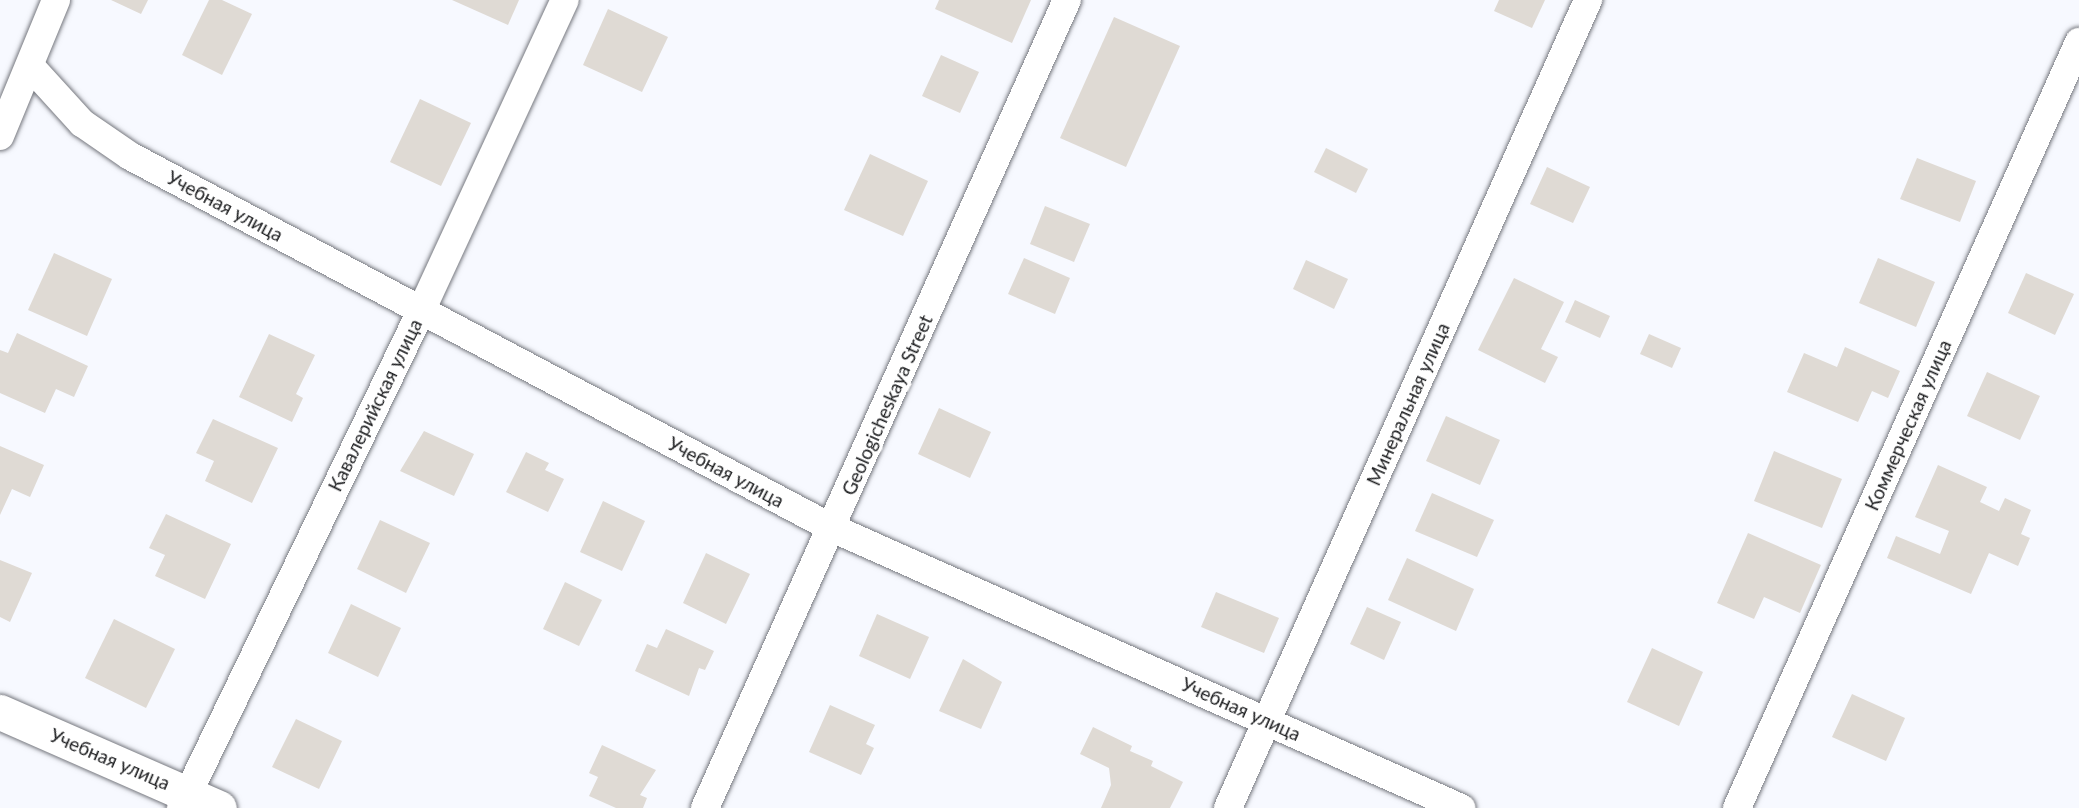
<!DOCTYPE html>
<html>
<head>
<meta charset="utf-8">
<style>
  body { margin:0 }
  #map { position:relative; width:2079px; height:808px; overflow:hidden; background:#f7f9ff; font-family:Lato,sans-serif }
  div>[style] { position:absolute }
  .building>* { inset:0; background:#dfdad4 }
  .roads { filter:drop-shadow(0 0 2px #76787f) drop-shadow(0 0 2px #76787f) }
  .minor>* { height:28px; margin:-14px; padding:0 14px; transform-origin:14px; border-radius:14px; background:#fff }
  .tertiary>* { height:35px; margin:-17.5px; padding:0 17.5px; transform-origin:17.5px; border-radius:17.5px; background:#fff }
  span { translate:-50% -50%; white-space:nowrap; text-align:center; line-height:1.15; -webkit-text-stroke:7px #fff; paint-order:stroke }
  .street-label { font-size:19px; color:#1d1e20 }
</style>
</head>
<body>
<div id="map">
  <div class="building">
    <i style="clip-path:polygon(111px 0,148px 0,141px 14px)"></i>
    <i style="clip-path:polygon(209px 0,222px 0,252px 14px,222px 75px,182px 55px)"></i>
    <i style="clip-path:polygon(452px 0,519px 0,508px 25px)"></i>
    <i style="clip-path:polygon(939px 0,1031px 0,1012px 43px,935px 9px)"></i>
    <i style="clip-path:polygon(1499px 0,1545px 0,1532px 28px,1494px 11px)"></i>
    <i style="clip-path:polygon(608px 9px,668px 37px,642px 92px,583px 65px)"></i>
    <i style="clip-path:polygon(1114px 17px,1180px 46px,1126px 167px,1060px 138px)"></i>
    <i style="clip-path:polygon(941px 55px,979px 72px,960px 113px,922px 96px)"></i>
    <i style="clip-path:polygon(420px 99px,471px 123px,441px 186px,390px 162px)"></i>
    <i style="clip-path:polygon(1326px 148px,1368px 169px,1356px 193px,1314px 172px)"></i>
    <i style="clip-path:polygon(870px 154px,928px 181px,903px 236px,844px 210px)"></i>
    <i style="clip-path:polygon(1917px 158px,1976px 181px,1960px 222px,1900px 199px)"></i>
    <i style="clip-path:polygon(1547px 167px,1590px 187px,1573px 223px,1530px 204px)"></i>
    <i style="clip-path:polygon(1045px 206px,1090px 224px,1074px 262px,1030px 244px)"></i>
    <i style="clip-path:polygon(54px 253px,112px 279px,87px 336px,28px 310px)"></i>
    <i style="clip-path:polygon(1024px 258px,1070px 278px,1055px 314px,1008px 294px)"></i>
    <i style="clip-path:polygon(1878px 258px,1935px 282px,1916px 327px,1859px 303px)"></i>
    <i style="clip-path:polygon(1306px 260px,1348px 279px,1334px 309px,1293px 289px)"></i>
    <i style="clip-path:polygon(2026px 273px,2074px 294px,2055px 335px,2008px 313px)"></i>
    <i style="clip-path:polygon(1514px 278px,1564px 302px,1541px 349px,1558px 357px,1545px 383px,1478px 350px)"></i>
    <i style="clip-path:polygon(1575px 300px,1610px 316px,1600px 338px,1565px 322px)"></i>
    <i style="clip-path:polygon(17px 333px,88px 366px,74px 397px,56px 389px,45px 413px,0 393px,0 350px,8px 353px)"></i>
    <i style="clip-path:polygon(269px 334px,315px 355px,296px 394px,303px 398px,292px 422px,239px 397px)"></i>
    <i style="clip-path:polygon(1649px 334px,1681px 348px,1672px 368px,1640px 354px)"></i>
    <i style="clip-path:polygon(1845px 347px,1900px 371px,1888px 398px,1872px 391px,1858px 422px,1787px 392px,1804px 353px,1837px 367px)"></i>
    <i style="clip-path:polygon(1987px 372px,2040px 396px,2020px 440px,1967px 416px)"></i>
    <i style="clip-path:polygon(939px 408px,991px 432px,970px 478px,918px 454px)"></i>
    <i style="clip-path:polygon(1446px 416px,1500px 440px,1480px 485px,1426px 461px)"></i>
    <i style="clip-path:polygon(213px 419px,278px 448px,252px 503px,205px 481px,214px 461px,196px 453px)"></i>
    <i style="clip-path:polygon(424px 431px,474px 454px,454px 496px,400px 471px)"></i>
    <i style="clip-path:polygon(0 446px,44px 465px,30px 497px,12px 489px,0 515px)"></i>
    <i style="clip-path:polygon(1774px 451px,1842px 479px,1822px 528px,1754px 501px)"></i>
    <i style="clip-path:polygon(526px 452px,549px 463px,545px 470px,564px 479px,548px 512px,506px 492px)"></i>
    <i style="clip-path:polygon(1938px 465px,1987px 487px,1980px 502px,1999px 511px,2005px 498px,2031px 510px,2021px 534px,2030px 538px,2018px 566px,1989px 553px,1971px 594px,1887px 558px,1896px 536px,1940px 554px,1949px 531px,1915px 517px)"></i>
    <i style="clip-path:polygon(1432px 493px,1494px 520px,1477px 557px,1415px 531px)"></i>
    <i style="clip-path:polygon(603px 501px,645px 521px,622px 571px,580px 552px)"></i>
    <i style="clip-path:polygon(166px 514px,231px 544px,205px 599px,155px 576px,165px 555px,149px 548px)"></i>
    <i style="clip-path:polygon(380px 520px,430px 543px,406px 593px,357px 569px)"></i>
    <i style="clip-path:polygon(1748px 533px,1821px 565px,1800px 613px,1764px 597px,1754px 619px,1717px 603px)"></i>
    <i style="clip-path:polygon(706px 553px,750px 574px,726px 624px,683px 603px)"></i>
    <i style="clip-path:polygon(1407px 558px,1474px 589px,1456px 631px,1388px 600px)"></i>
    <i style="clip-path:polygon(0 560px,32px 573px,10px 622px,0 617px)"></i>
    <i style="clip-path:polygon(565px 582px,602px 600px,579px 646px,543px 629px)"></i>
    <i style="clip-path:polygon(1216px 592px,1279px 618px,1264px 653px,1201px 627px)"></i>
    <i style="clip-path:polygon(351px 604px,401px 628px,378px 677px,328px 653px)"></i>
    <i style="clip-path:polygon(1367px 607px,1401px 622px,1384px 660px,1350px 644px)"></i>
    <i style="clip-path:polygon(877px 614px,929px 637px,910px 679px,859px 656px)"></i>
    <i style="clip-path:polygon(114px 619px,175px 649px,146px 708px,85px 678px)"></i>
    <i style="clip-path:polygon(666px 629px,714px 651px,705px 670px,699px 668px,689px 696px,635px 671px,647px 644px,657px 648px)"></i>
    <i style="clip-path:polygon(1652px 648px,1703px 672px,1679px 726px,1627px 702px)"></i>
    <i style="clip-path:polygon(963px 659px,1002px 682px,981px 729px,939px 711px)"></i>
    <i style="clip-path:polygon(1852px 694px,1905px 718px,1886px 761px,1832px 737px)"></i>
    <i style="clip-path:polygon(830px 705px,875px 725px,866px 744px,874px 748px,861px 775px,809px 752px)"></i>
    <i style="clip-path:polygon(296px 719px,342px 741px,319px 789px,272px 767px)"></i>
    <i style="clip-path:polygon(1093px 727px,1132px 746px,1130px 751px,1153px 761px,1151px 766px,1183px 782px,1170px 808px,1101px 808px,1111px 785px,1109px 768px,1080px 754px)"></i>
    <i style="clip-path:polygon(602px 745px,656px 770px,640px 795px,647px 798px,643px 808px,616px 808px,589px 796px,598px 777px,589px 773px)"></i>
  </div>
  <div class="roads">
    <div class="minor">
      <i style="left:31px;top:67px;width:76px;rotate:47.7deg"></i>
      <i style="left:82px;top:123px;width:58px;rotate:34.5deg"></i>
      <i style="left:130px;top:156px;width:794px;rotate:27.92deg"></i>
      <i style="left:832px;top:528px;width:689px;rotate:24deg"></i>
      <i style="left:0;top:136px;width:147px;rotate:-67.6deg"></i>
      <i style="left:181px;top:808px;width:554px;rotate:-64.22deg"></i>
      <i style="left:422px;top:309px;width:340px;rotate:-65.2deg"></i>
      <i style="left:705px;top:808px;width:885px;rotate:-65.87deg"></i>
      <i style="left:1228px;top:808px;width:885px;rotate:-65.98deg"></i>
      <i style="left:1737px;top:808px;width:839px;rotate:-65.94deg"></i>
    </div>
    <div class="tertiary">
      <i style="left:0;top:712px;width:239px;rotate:23.7deg"></i>
    </div>
  </div>
  <div class="street-label">
    <span style="left:225px;top:206px;rotate:28deg">Учебная улица</span>
    <span style="left:1408px;top:404px;rotate:-66deg">Минеральная улица</span>
    <span style="left:375px;top:405px;rotate:-64deg">Кавалерийская улица</span>
    <span style="left:887px;top:405px;rotate:-66deg">Geologicheskaya Street</span>
    <span style="left:1908px;top:425px;rotate:-66deg">Коммерческая улица</span>
    <span style="left:726px;top:472px;rotate:28deg">Учебная улица</span>
    <span style="left:1241px;top:709px;rotate:24deg">Учебная улица</span>
    <span style="left:110px;top:759px;rotate:23deg">Учебная улица</span>
  </div>
</div>
</body>
</html>
